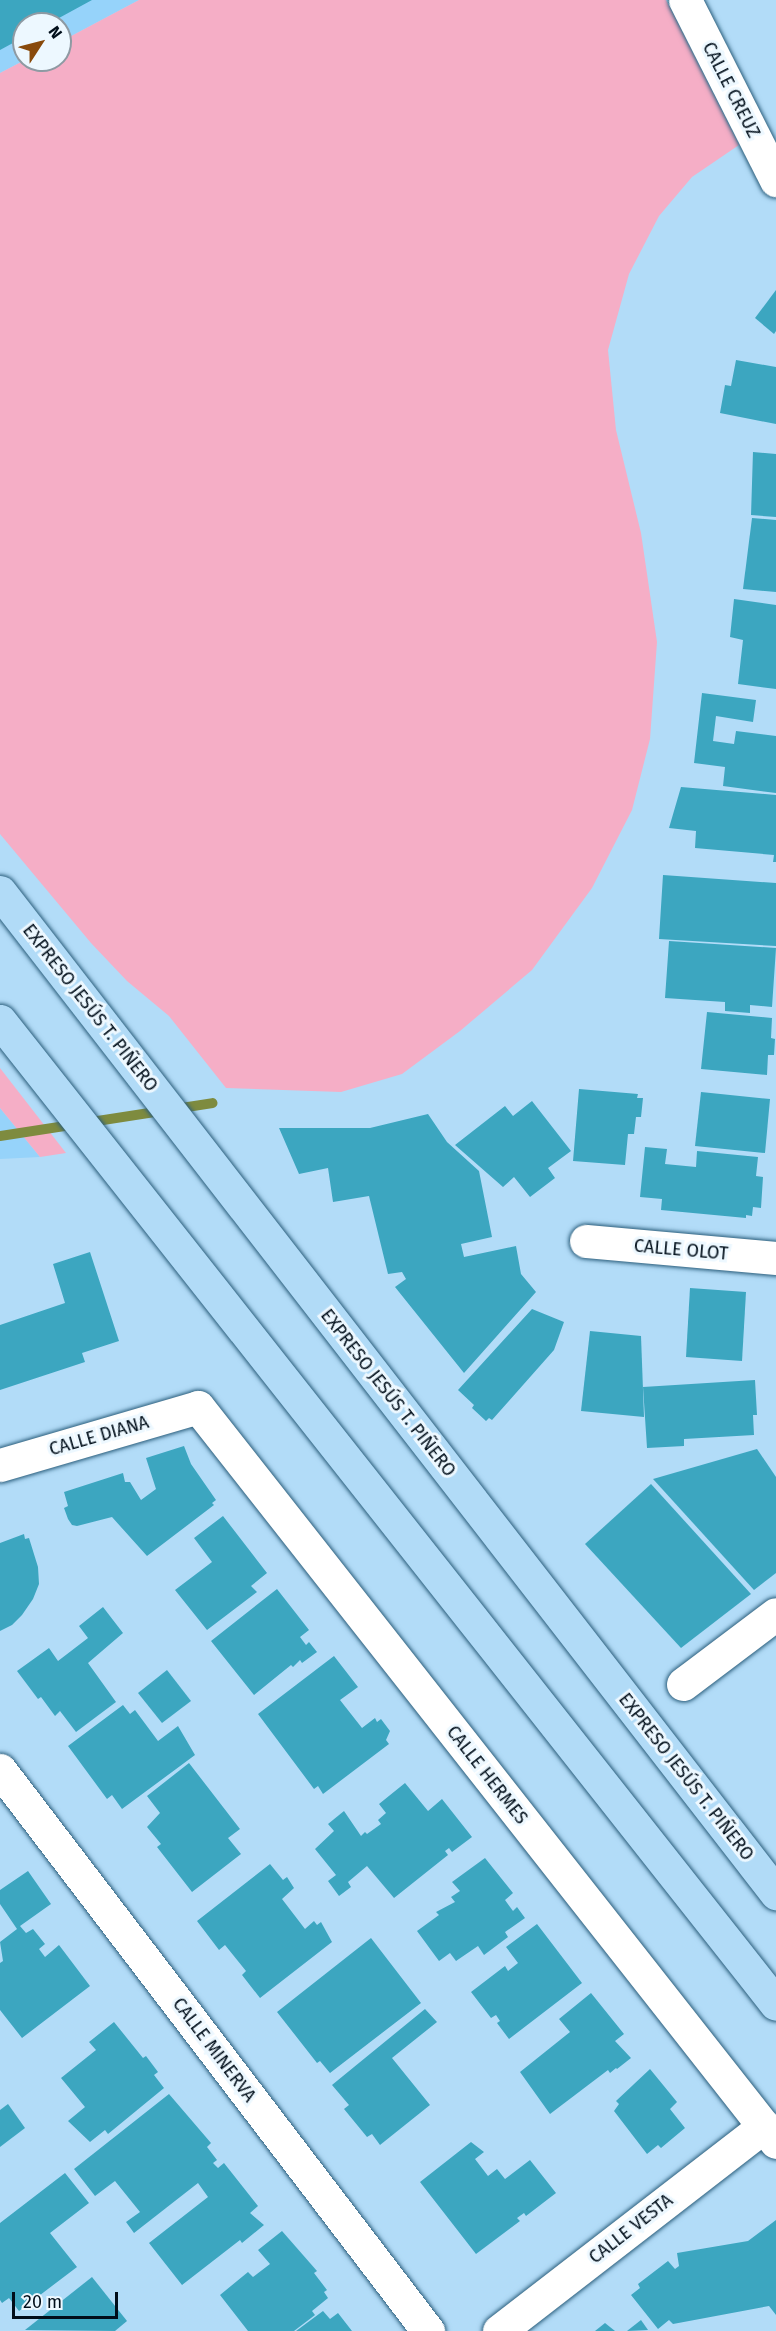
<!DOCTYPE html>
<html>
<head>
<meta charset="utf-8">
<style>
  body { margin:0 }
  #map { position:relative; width:776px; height:2331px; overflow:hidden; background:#b2dcf8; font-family:"Fira Sans",sans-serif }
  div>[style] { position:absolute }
  .built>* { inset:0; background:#96d3fa }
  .green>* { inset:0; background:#f5aec6 }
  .stream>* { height:10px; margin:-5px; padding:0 5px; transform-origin:5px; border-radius:5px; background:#7e8b3f }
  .building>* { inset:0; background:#3ca6c0 }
  .roads { filter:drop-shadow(0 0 2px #2b5e7c) drop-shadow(0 0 2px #2b5e7c) }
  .minor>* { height:33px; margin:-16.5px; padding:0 16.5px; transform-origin:16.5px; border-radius:16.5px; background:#fff }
  .motorway>* { height:33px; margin:-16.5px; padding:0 16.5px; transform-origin:16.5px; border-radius:16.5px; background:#b1dbf7 }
  span { translate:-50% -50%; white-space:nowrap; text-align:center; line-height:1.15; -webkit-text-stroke:6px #edf8ff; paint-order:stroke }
  .street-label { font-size:18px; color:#000e1a }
  .north { position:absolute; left:12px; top:12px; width:60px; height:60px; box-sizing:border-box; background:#edf8ff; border:2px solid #8e9aa3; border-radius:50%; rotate:54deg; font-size:16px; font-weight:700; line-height:24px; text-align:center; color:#000e1a }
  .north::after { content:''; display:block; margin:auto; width:21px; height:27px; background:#884a0c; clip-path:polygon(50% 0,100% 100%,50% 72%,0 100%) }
  .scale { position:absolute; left:12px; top:2292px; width:106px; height:27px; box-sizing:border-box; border:3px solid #000e1a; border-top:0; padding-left:8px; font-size:18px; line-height:21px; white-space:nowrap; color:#000e1a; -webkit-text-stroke:4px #edf8ff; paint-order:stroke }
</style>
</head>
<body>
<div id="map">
  <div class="built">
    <i style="clip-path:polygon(0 0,139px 0,60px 42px,60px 24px,24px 24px,25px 60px,0 73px)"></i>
    <i style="clip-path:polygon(0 1108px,40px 1157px,0 1159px)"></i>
  </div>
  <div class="green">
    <i style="clip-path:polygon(139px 0,666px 0,739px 145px,692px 177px,659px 216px,629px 274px,608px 350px,616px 430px,641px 533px,657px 642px,650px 739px,632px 810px,592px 888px,532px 970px,460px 1031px,402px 1074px,341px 1092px,226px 1088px,169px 1016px,127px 981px,91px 943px,0 834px,0 73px,25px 60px,60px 60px,60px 42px)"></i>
    <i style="clip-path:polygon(0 1068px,66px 1153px,40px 1157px,0 1108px)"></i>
  </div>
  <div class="stream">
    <i style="left:0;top:1136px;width:215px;rotate:-8.8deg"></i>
  </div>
  <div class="building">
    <i style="clip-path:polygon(0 0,92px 0,48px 24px,24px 24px,24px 37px,0 50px)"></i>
    <i style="clip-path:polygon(776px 290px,776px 331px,774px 334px,755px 318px)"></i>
    <i style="clip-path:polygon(736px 360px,776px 367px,776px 424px,720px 413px,725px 385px,731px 386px)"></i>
    <i style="clip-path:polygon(753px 452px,776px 454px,776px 517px,751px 515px)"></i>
    <i style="clip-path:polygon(752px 518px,776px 520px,776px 592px,743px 589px)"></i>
    <i style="clip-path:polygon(734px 599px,776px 605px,776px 689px,738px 684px,743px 640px,730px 637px)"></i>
    <i style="clip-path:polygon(702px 693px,756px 700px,753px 722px,716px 716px,713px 741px,734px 744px,736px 731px,776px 736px,776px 793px,723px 786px,725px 767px,694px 763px)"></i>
    <i style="clip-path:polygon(681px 787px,776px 795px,776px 862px,773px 862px,774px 855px,695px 848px,696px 831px,669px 828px)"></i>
    <i style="clip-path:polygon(663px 875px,776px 883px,776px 946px,659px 939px)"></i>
    <i style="clip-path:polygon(669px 941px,776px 948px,772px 1007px,750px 1005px,750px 1013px,725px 1011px,725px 1002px,665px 998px)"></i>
    <i style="clip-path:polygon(707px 1012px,772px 1018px,771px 1038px,775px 1039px,774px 1055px,768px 1055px,767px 1075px,701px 1069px)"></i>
    <i style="clip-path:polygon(579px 1089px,638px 1094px,637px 1098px,643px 1098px,641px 1117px,636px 1117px,634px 1134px,628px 1134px,625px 1165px,573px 1161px)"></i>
    <i style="clip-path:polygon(701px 1092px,770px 1099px,765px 1153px,695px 1146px)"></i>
    <i style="clip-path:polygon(532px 1101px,571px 1151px,548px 1168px,555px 1178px,530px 1197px,514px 1177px,503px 1187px,455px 1145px,505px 1106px,513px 1116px)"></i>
    <i style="clip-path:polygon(428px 1114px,447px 1142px,479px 1171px,492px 1237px,461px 1244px,464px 1257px,516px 1246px,521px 1274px,536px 1292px,464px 1373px,395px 1287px,406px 1279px,402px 1272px,388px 1274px,369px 1196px,333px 1202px,328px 1168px,299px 1174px,279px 1128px,370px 1128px)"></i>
    <i style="clip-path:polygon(645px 1147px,667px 1149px,665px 1164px,696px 1167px,697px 1151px,758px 1157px,756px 1176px,763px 1177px,761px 1208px,753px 1207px,752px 1216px,746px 1215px,746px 1218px,661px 1210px,662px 1199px,640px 1197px)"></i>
    <i style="clip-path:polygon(90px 1252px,119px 1341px,82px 1353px,85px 1362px,0 1390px,0 1325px,65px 1303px,53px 1264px)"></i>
    <i style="clip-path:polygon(690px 1288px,746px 1292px,742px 1361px,686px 1357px)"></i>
    <i style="clip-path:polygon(532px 1309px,564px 1322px,554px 1350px,492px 1420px,489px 1418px,486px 1421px,472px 1408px,474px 1405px,458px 1390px)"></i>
    <i style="clip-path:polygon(590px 1331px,641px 1336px,644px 1417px,581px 1411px)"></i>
    <i style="clip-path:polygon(755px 1380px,757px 1415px,753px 1415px,754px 1435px,684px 1439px,684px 1446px,647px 1448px,643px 1387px)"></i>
    <i style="clip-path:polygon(184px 1446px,191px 1464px,216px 1500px,212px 1503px,214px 1505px,147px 1556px,112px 1517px,77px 1526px,72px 1525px,68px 1519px,64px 1508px,68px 1506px,64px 1492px,123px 1473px,125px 1482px,130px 1482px,141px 1500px,156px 1489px,146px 1458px)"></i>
    <i style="clip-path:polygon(757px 1449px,776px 1477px,776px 1573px,754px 1590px,653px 1479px)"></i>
    <i style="clip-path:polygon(651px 1484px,751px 1594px,681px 1648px,585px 1544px)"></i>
    <i style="clip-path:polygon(223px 1516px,267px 1573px,251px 1586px,257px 1592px,207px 1630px,175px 1590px,212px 1562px,194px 1538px)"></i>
    <i style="clip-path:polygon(24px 1534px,25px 1539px,29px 1538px,38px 1567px,39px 1584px,33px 1599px,22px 1615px,12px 1625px,0 1631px,0 1543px)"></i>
    <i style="clip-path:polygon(277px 1589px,309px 1630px,300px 1637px,306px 1645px,309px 1642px,317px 1652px,302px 1663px,300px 1660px,293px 1667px,291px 1665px,254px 1695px,211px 1641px)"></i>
    <i style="clip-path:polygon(103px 1607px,123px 1633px,88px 1663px,116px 1702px,76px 1732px,60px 1711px,55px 1716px,41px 1697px,38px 1699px,17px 1671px,49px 1648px,58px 1661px,88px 1638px,79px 1626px)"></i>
    <i style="clip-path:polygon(334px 1656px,358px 1687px,340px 1700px,362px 1728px,375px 1718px,377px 1722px,381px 1719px,390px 1731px,386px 1740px,389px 1744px,323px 1794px,318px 1786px,314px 1789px,258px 1714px)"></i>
    <i style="clip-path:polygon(167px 1670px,191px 1701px,162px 1723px,138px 1693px)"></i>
    <i style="clip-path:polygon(123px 1705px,130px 1714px,135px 1710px,158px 1741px,178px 1726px,195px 1755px,122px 1809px,112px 1795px,107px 1799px,68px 1746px)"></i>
    <i style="clip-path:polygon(189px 1763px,240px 1829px,228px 1838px,241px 1854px,192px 1892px,157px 1847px,161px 1844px,147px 1827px,160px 1813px,147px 1796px)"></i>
    <i style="clip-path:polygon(405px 1783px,428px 1811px,442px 1799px,472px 1837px,452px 1852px,449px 1848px,445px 1851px,448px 1855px,394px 1898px,367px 1866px,348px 1882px,351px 1887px,339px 1896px,328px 1881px,336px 1875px,315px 1849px,334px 1831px,328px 1824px,344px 1811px,361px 1836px,365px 1832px,367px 1834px,381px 1824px,378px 1820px,386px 1813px,379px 1804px)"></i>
    <i style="clip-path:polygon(485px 1858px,513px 1893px,505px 1900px,513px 1911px,517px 1907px,525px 1918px,505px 1932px,508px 1937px,484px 1955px,478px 1946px,456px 1961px,450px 1953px,439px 1961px,417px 1931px,439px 1915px,436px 1912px,455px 1902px,451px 1897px,460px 1891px,452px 1882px)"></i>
    <i style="clip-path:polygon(270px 1864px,283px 1880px,287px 1877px,294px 1888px,282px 1899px,305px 1929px,314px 1921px,317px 1925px,321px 1922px,332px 1942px,260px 1998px,242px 1975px,246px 1971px,225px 1945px,219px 1950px,197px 1921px)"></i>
    <i style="clip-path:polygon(28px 1871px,51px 1904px,20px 1926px,26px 1933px,33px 1929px,45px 1944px,39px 1949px,45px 1957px,59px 1945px,90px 1986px,22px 2038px,0 2010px,0 1963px,3px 1961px,0 1942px,17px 1929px,0 1904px,0 1890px)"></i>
    <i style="clip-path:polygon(537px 1924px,582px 1983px,509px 2039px,497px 2023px,500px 2021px,496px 2015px,491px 2018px,471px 1992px,505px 1966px,508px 1971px,518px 1963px,506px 1947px)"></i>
    <i style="clip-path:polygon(371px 1938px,421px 2003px,330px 2073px,320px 2061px,317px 2063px,277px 2012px)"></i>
    <i style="clip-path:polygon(591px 1993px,624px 2034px,615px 2041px,631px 2058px,617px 2069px,616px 2068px,610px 2073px,608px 2070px,550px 2114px,520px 2072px,570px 2032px,559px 2019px)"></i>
    <i style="clip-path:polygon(425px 2009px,437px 2022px,392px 2058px,430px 2105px,380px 2145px,372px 2134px,367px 2137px,344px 2109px,349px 2105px,332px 2085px)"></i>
    <i style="clip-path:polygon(114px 2022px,143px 2058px,146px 2056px,158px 2072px,154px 2075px,164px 2088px,108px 2134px,105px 2130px,90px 2142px,68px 2121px,85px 2107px,61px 2078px,96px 2050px,89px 2042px)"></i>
    <i style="clip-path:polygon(650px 2069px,677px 2102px,670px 2109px,685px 2128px,661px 2148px,658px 2145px,647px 2154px,614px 2111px,619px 2104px,616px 2101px)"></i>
    <i style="clip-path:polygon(169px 2094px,211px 2143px,207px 2147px,217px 2160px,213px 2163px,218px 2168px,224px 2163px,258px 2206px,250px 2213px,264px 2225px,242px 2243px,240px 2240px,182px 2285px,149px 2243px,208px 2197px,198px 2183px,134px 2233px,126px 2222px,140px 2212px,115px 2181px,95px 2196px,74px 2169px)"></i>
    <i style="clip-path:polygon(8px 2104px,25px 2128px,0 2147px,0 2110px)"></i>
    <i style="clip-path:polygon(471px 2142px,484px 2152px,475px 2159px,488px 2176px,497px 2169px,505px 2179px,530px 2160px,556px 2193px,526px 2216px,524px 2213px,517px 2218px,520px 2221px,476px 2254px,420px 2182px)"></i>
    <i style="clip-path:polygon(65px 2173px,89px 2203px,50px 2233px,77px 2267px,19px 2311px,9px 2298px,2px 2303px,0 2300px,0 2223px)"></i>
    <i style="clip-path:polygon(776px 2220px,776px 2315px,769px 2306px,673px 2324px,669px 2320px,658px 2329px,631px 2295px,640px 2288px,638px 2284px,668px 2261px,675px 2269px,679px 2266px,677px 2253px,748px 2241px)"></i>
    <i style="clip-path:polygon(282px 2231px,317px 2271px,314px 2273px,327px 2290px,324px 2292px,328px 2298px,312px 2311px,315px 2315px,294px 2331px,248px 2331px,220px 2295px,248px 2272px,253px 2277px,270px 2264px,258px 2250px)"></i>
    <i style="clip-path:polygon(92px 2277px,127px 2321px,115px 2331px,25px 2330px)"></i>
    <i style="clip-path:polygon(323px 2311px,330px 2319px,338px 2313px,352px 2331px,296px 2331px)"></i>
    <i style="clip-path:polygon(641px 2320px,648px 2330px,627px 2331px)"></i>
    <i style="clip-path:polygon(605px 2323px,615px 2331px,595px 2331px)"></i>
  </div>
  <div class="roads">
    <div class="minor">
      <i style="left:685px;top:0;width:202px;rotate:63.2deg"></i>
      <i style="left:586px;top:1241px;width:191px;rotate:5.1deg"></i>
      <i style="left:0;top:1465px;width:206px;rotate:-16.3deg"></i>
      <i style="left:198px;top:1407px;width:935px;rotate:51.82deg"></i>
      <i style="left:683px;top:1684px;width:116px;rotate:-37deg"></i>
      <i style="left:0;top:1770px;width:706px;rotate:52.66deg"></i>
      <i style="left:499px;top:2331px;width:335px;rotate:-37.7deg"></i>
    </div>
    <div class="motorway">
      <i style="left:0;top:892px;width:1267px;rotate:52.22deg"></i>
      <i style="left:0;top:1021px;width:1252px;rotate:51.71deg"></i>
    </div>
  </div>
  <div class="street-label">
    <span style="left:731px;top:90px;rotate:63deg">CALLE CREUZ</span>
    <span style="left:90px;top:1008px;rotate:52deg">EXPRESO JESÚS T. PIÑERO</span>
    <span style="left:681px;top:1250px;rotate:5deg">CALLE OLOT</span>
    <span style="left:388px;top:1393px;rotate:52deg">EXPRESO JESÚS T. PIÑERO</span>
    <span style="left:99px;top:1436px;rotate:-16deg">CALLE DIANA</span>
    <span style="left:487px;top:1775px;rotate:52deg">CALLE HERMES</span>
    <span style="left:686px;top:1777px;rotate:52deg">EXPRESO JESÚS T. PIÑERO</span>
    <span style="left:214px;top:2050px;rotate:53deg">CALLE MINERVA</span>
    <span style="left:631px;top:2229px;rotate:-38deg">CALLE VESTA</span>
  </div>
  <div class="north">N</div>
  <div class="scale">20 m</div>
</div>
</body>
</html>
